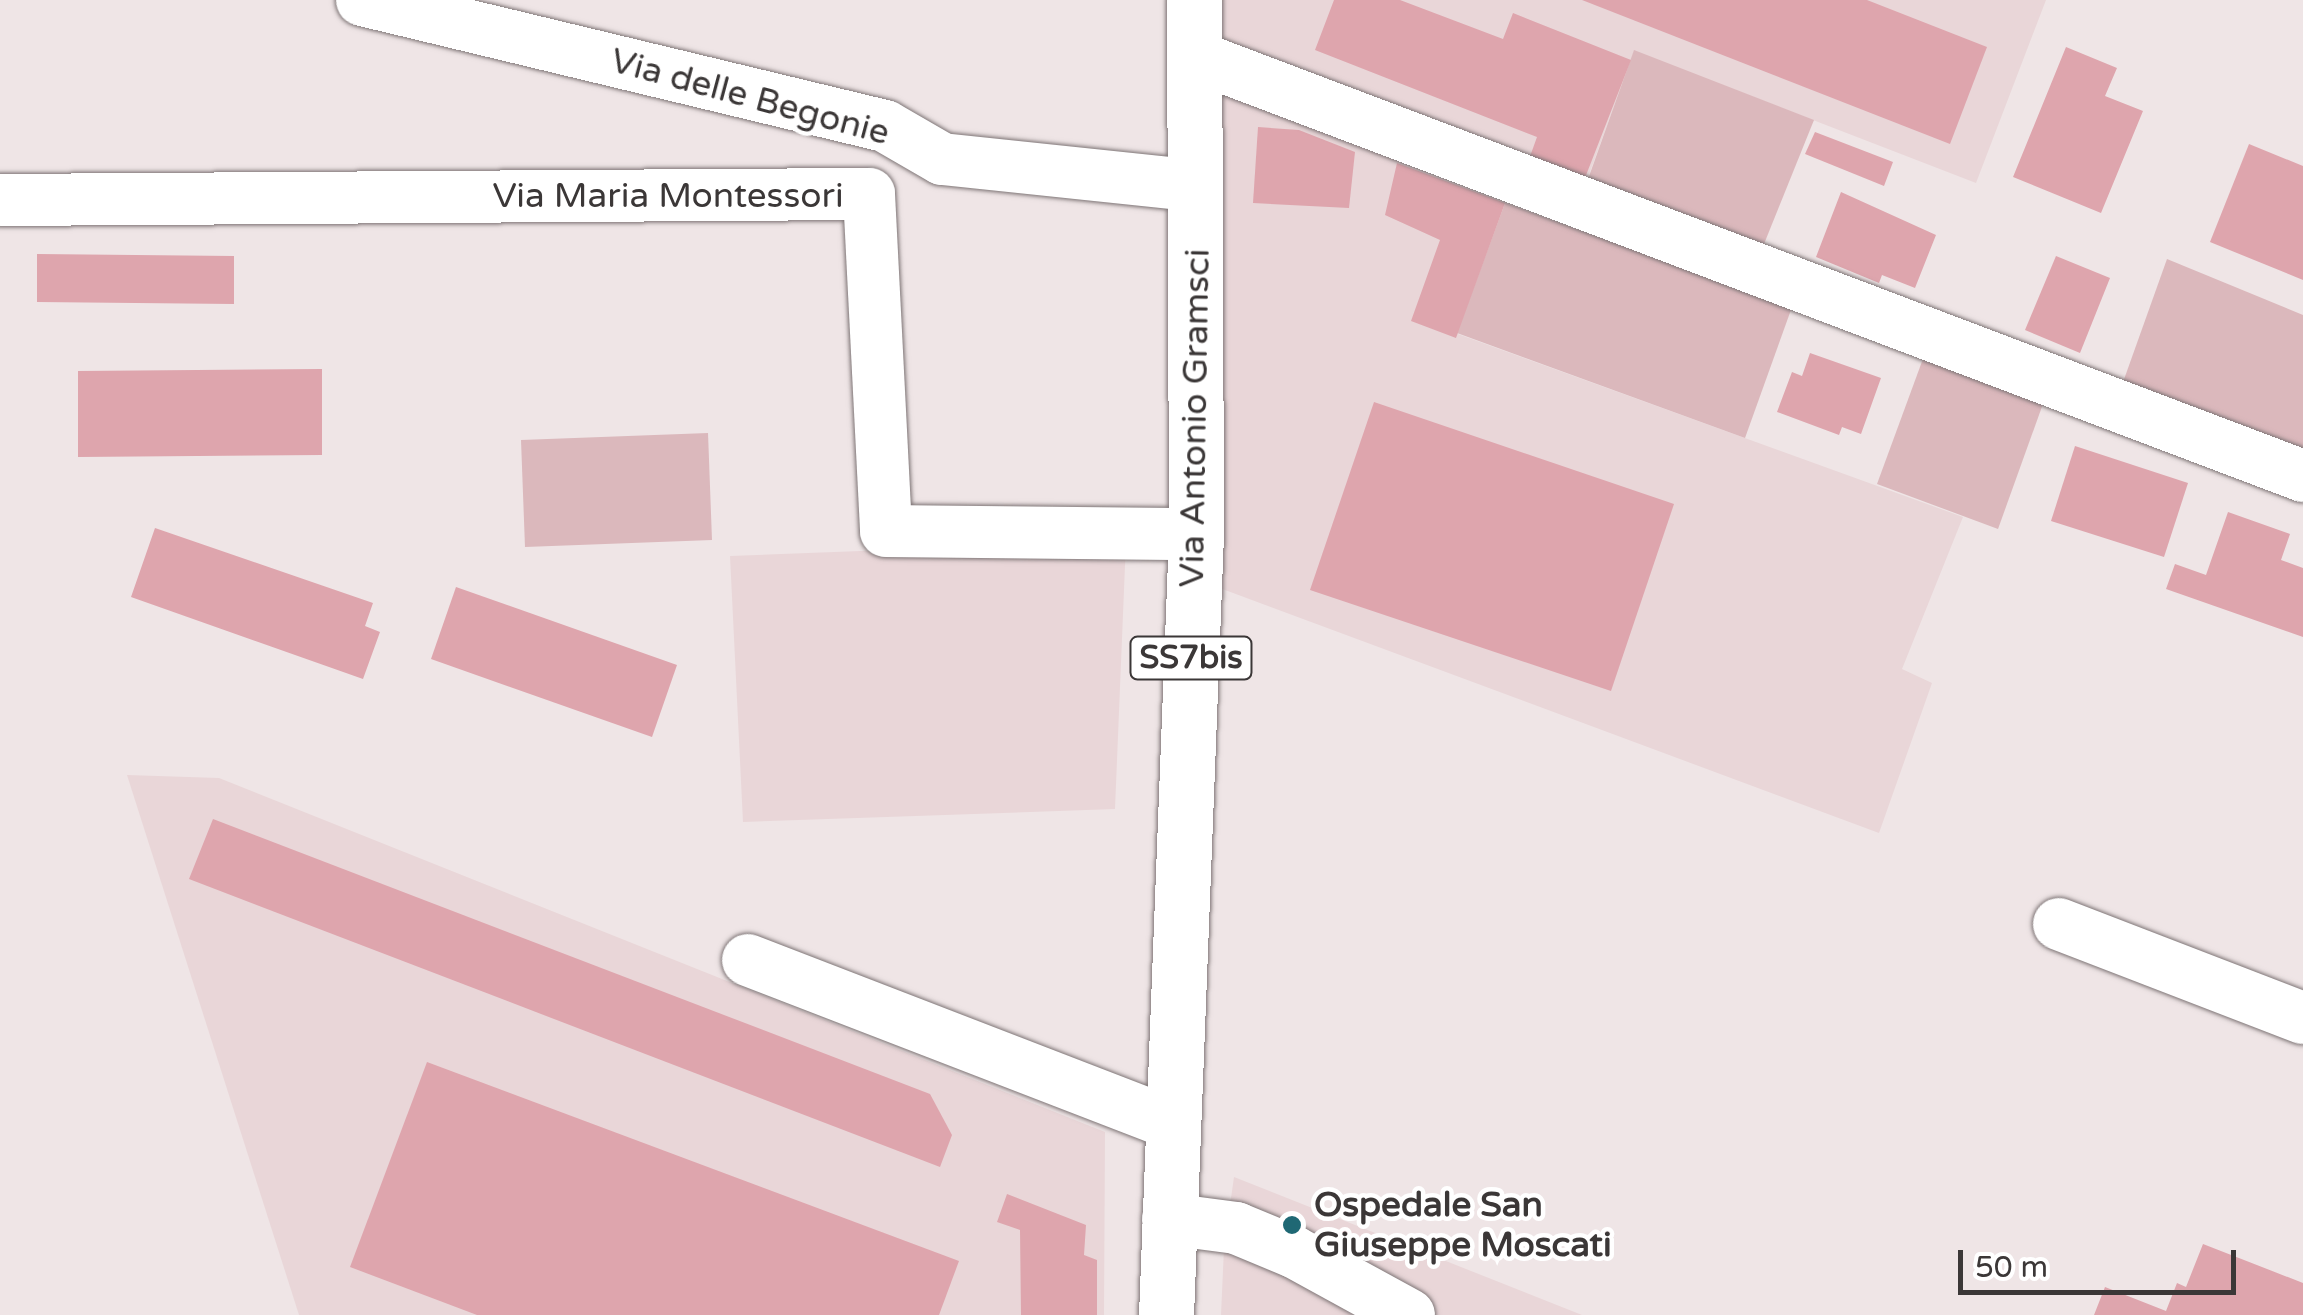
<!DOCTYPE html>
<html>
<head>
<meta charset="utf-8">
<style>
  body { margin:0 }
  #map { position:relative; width:2303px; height:1315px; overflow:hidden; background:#efe5e6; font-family:"Varela Round",sans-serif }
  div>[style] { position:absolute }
  .built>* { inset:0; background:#e9d6d8 }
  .green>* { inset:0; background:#dbb8bc }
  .building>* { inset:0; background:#dea5ad }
  .roads { filter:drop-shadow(0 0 2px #7e7576) drop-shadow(0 0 2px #7e7576) }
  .minor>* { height:52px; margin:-26px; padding:0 26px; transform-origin:26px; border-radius:26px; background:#fff }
  .major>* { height:55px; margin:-27.5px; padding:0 27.5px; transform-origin:27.5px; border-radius:27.5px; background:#fff }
  .dots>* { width:28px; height:28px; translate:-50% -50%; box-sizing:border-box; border:5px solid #fff; border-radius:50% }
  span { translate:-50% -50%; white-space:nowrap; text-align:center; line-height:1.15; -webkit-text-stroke:9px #fff; paint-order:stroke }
  .shield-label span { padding:2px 8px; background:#fff; border:2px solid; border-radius:8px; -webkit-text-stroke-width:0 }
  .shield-label { font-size:32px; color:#3b3737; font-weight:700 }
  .street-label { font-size:35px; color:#3b3737 }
  .poi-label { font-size:35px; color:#3b3737; font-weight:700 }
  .left { translate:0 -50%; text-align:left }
  .scale { position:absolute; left:1958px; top:1250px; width:278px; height:45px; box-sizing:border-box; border:5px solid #3b3737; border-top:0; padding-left:12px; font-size:30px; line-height:35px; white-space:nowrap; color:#3b3737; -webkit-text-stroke:8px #fff; paint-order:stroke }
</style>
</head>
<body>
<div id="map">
  <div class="built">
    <i style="clip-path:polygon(1208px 0,2046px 0,1976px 183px,1634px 51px,1570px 227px,1505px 203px,1458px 334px,1963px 517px,1902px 669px,1932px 683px,1879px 833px,1209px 584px)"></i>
    <i style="clip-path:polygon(1126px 541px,1115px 809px,743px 822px,730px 556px)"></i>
    <i style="clip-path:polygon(127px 775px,219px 778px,1105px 1132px,1104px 1315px,299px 1315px)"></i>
    <i style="clip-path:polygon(1234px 1177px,1582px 1315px,1221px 1315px,1224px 1248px)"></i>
  </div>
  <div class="green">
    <i style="clip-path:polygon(1634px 50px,1814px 120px,1762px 249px,1587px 182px)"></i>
    <i style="clip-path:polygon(1505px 203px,1792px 307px,1745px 438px,1457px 333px)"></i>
    <i style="clip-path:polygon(2167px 259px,2303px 315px,2303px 454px,2122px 385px)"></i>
    <i style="clip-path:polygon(1924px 356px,2044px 401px,1998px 529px,1877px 484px)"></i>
    <i style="clip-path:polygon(708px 433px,712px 540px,525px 547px,521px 440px)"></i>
  </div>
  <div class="building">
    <i style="clip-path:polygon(1334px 0,1400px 0,1503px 39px,1513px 13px,1631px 60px,1583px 183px,1528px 162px,1537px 137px,1315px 50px)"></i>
    <i style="clip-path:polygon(1582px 0,1867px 0,1987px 47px,1950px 144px)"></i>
    <i style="clip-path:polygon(2066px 47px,2117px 68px,2105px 96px,2143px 111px,2101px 213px,2013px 177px)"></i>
    <i style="clip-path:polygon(1258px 127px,1299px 130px,1355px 152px,1349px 208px,1253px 203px)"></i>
    <i style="clip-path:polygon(1815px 132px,1893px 162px,1884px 186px,1805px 154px)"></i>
    <i style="clip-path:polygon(2249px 144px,2303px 166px,2303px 280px,2210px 242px)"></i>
    <i style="clip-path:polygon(1397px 163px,1505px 203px,1456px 338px,1411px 321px,1440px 240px,1385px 215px)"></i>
    <i style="clip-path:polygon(1841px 192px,1936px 235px,1915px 288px,1882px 275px,1879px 283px,1816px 257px)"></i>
    <i style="clip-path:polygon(37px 254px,234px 256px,234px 304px,37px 302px)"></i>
    <i style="clip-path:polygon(2056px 256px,2110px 278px,2080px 353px,2025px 330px)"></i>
    <i style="clip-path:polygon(1810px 353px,1881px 378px,1861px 434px,1842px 427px,1839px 435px,1777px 412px,1792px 372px,1802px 376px)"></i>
    <i style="clip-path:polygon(322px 369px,322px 455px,78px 457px,78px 371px)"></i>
    <i style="clip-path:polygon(1374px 402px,1674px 504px,1611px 691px,1310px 590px)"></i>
    <i style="clip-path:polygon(2075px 446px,2188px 483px,2164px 557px,2051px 521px)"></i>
    <i style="clip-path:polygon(2228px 512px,2290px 534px,2281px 560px,2303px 568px,2303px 637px,2166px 589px,2175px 564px,2206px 575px)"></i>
    <i style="clip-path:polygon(155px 528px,373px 603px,365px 626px,380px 632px,363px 679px,131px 597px)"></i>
    <i style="clip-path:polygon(456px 587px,677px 665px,652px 737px,431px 659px)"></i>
    <i style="clip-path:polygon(213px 819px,930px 1094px,952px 1135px,940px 1167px,189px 879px)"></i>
    <i style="clip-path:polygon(427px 1062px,959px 1261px,939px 1315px,477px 1315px,350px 1267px)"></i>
    <i style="clip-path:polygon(1007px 1194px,1086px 1225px,1084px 1255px,1097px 1260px,1097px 1315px,1021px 1315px,1020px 1230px,997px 1222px)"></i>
    <i style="clip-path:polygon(2203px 1244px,2303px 1283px,2303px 1315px,2094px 1315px,2105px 1287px,2166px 1311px,2177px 1283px,2186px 1287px)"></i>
  </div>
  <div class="roads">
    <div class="minor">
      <i style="left:362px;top:0;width:538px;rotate:13.55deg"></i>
      <i style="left:885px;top:126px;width:66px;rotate:30.1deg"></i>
      <i style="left:942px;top:159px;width:256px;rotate:6deg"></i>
      <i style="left:1194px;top:56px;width:1186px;rotate:20.74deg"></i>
      <i style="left:0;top:200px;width:869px;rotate:-0.4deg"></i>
      <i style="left:869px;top:194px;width:337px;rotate:87.1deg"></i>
      <i style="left:886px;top:531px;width:310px;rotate:0.6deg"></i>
      <i style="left:2059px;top:924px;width:261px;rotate:21.1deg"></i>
      <i style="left:748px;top:960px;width:453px;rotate:21.1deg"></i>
      <i style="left:1168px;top:1219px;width:69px;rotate:7.5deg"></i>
      <i style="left:1236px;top:1228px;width:63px;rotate:22.5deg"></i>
      <i style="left:1294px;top:1252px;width:131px;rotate:28.7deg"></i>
    </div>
    <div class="major">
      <i style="left:1166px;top:1315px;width:782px;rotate:-87.8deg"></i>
      <i style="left:1196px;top:534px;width:534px;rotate:-90.21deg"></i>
    </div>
  </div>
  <div class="dots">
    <i style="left:1292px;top:1225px;background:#1f6874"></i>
  </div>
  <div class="shield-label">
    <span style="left:1191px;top:658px">SS7bis</span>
  </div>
  <div class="street-label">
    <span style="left:750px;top:97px;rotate:15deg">Via delle Begonie</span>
    <span style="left:668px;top:196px">Via Maria Montessori</span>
    <span style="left:1195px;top:418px;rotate:-89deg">Via Antonio Gramsci</span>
  </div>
  <div class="poi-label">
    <span class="left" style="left:1314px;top:1225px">Ospedale San<br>Giuseppe Moscati</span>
  </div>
  <div class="scale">50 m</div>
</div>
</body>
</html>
